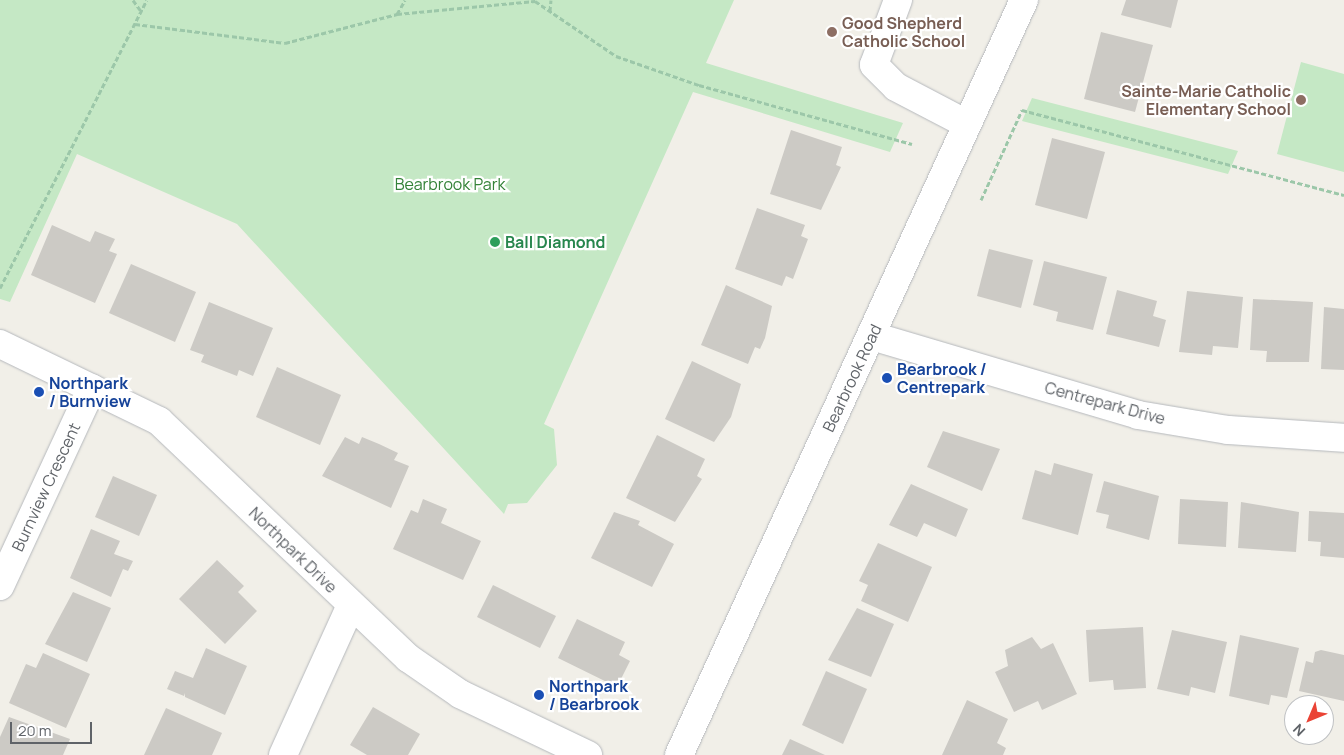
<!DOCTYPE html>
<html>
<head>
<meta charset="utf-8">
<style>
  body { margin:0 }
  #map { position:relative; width:1344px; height:755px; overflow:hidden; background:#f1efe8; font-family:Manrope,sans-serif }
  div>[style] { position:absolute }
  .green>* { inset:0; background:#c5e8c5 }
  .building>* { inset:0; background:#cccac5 }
  .path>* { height:3px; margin-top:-1.5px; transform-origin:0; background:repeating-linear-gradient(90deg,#9cc7a9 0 5px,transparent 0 7.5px) }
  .roads { filter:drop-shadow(0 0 1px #b5b8bc) drop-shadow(0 0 1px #b5b8bc) }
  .minor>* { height:28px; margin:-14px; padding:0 14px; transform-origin:14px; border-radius:14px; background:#fff }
  .dots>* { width:14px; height:14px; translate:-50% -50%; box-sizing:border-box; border:2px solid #fff; border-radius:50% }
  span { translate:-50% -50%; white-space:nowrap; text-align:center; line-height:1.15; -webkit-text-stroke:4.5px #fff; paint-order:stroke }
  .education-label { font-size:16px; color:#785e54; font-weight:700 }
  .left { translate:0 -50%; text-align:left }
  .right { translate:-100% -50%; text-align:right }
  .park-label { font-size:16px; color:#348238 }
  .leisure-label { font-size:16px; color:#27864d; font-weight:700 }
  .transit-label { font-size:16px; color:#164399; font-weight:700 }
  .street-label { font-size:16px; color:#5f6368 }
  .north { position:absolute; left:1284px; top:695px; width:50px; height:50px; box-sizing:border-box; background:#fff; border:1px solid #bfc1c3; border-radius:50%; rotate:225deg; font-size:14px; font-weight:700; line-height:20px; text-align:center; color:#5f6368 }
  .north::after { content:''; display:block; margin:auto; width:18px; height:22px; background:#ea4335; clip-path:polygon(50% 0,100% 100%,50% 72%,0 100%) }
  .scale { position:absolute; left:10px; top:722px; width:82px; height:22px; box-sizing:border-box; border:2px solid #5f6368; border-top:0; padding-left:6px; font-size:15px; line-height:18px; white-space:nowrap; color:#5f6368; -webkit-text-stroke:4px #fff; paint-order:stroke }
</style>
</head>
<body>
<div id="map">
  <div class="green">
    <i style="clip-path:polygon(0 0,734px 0,706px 63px,903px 123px,890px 152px,693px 92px,544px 424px,554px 429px,557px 465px,527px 503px,508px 504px,504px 514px,237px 224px,77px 154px,10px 302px,0 299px)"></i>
    <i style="clip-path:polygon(1301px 62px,1344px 74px,1344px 172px,1277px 154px)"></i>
    <i style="clip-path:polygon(1032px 98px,1238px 151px,1228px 174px,1022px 121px)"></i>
  </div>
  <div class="building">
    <i style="clip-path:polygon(1126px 0,1178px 0,1171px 28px,1121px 15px)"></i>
    <i style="clip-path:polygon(1101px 32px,1153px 45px,1135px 112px,1084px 99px)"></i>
    <i style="clip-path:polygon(791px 130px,842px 147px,836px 165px,841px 167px,821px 210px,770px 194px)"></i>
    <i style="clip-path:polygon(1052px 138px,1105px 152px,1087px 219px,1035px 205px)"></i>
    <i style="clip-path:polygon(757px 208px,805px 225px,801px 236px,808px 239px,793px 279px,786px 276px,782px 286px,735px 269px)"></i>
    <i style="clip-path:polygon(52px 225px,90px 242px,95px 231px,115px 239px,109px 251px,117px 254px,95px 303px,31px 275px)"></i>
    <i style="clip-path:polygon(989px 249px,1033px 260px,1021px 308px,977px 296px)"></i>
    <i style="clip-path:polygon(1044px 261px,1107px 277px,1093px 330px,1056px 321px,1058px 312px,1033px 305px)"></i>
    <i style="clip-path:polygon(131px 264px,196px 292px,175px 342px,109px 313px)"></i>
    <i style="clip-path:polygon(726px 285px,772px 306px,765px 338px,760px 349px,755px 347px,748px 364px,701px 345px)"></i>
    <i style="clip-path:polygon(1117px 290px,1157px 301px,1153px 316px,1166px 320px,1159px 347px,1106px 334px)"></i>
    <i style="clip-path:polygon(1187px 291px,1243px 297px,1238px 348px,1213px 346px,1212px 355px,1179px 352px)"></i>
    <i style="clip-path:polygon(1253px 299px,1313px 302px,1309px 362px,1266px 362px,1267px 351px,1250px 350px)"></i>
    <i style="clip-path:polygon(209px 302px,273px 328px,253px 376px,239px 370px,237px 376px,201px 362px,204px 355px,190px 350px)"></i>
    <i style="clip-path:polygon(1324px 307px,1344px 309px,1344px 370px,1321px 369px)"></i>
    <i style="clip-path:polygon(692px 361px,741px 384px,731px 417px,714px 442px,665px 419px)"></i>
    <i style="clip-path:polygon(277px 367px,341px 395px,320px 445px,256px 417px)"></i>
    <i style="clip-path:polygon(943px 431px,1000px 449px,982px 491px,927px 467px)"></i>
    <i style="clip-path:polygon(657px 435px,705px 459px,697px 476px,702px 479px,675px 522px,626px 498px)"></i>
    <i style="clip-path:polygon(345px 437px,359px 444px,362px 437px,379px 444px,398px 453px,394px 460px,409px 466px,391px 508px,322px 476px)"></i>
    <i style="clip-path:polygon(1054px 463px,1093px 474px,1078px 535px,1022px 519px,1035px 470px,1051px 475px)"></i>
    <i style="clip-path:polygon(113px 476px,157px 495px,139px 536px,95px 517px)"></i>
    <i style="clip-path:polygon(1104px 481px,1159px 496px,1149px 540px,1106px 528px,1109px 515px,1096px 512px)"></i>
    <i style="clip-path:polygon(911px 484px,968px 509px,956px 537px,924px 523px,917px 537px,889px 525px)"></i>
    <i style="clip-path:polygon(423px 499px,447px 509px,441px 523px,481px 541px,463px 580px,393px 549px,411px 510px,418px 513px)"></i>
    <i style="clip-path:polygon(1180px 499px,1228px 502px,1226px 547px,1178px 544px)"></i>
    <i style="clip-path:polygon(1241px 502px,1299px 512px,1296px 552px,1238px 548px)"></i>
    <i style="clip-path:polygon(1309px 511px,1344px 513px,1344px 558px,1320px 556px,1321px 542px,1308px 541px)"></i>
    <i style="clip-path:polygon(614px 512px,640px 521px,638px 525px,674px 544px,652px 587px,591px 558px)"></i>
    <i style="clip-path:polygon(91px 529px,120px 541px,114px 554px,133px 561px,128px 571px,123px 569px,111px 597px,70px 578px)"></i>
    <i style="clip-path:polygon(878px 543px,932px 567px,908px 622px,861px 601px,868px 585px,859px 581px)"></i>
    <i style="clip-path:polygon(217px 560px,244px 586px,238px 592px,257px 611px,225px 644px,179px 599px)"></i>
    <i style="clip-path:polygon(493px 585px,556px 616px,540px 648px,477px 617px)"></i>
    <i style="clip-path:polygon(73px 592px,111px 608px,87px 662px,45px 644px)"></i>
    <i style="clip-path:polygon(857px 608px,894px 624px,871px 677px,828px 660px)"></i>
    <i style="clip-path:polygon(577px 619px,625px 642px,619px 655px,630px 661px,617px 687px,558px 658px)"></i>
    <i style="clip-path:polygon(1143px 627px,1146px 688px,1114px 690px,1113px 680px,1089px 682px,1086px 630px)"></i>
    <i style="clip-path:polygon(1172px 630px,1227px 642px,1215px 693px,1191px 687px,1189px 696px,1157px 689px)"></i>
    <i style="clip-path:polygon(1240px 635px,1299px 648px,1287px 698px,1271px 695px,1269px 705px,1229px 696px)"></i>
    <i style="clip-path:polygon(1032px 637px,1041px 649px,1053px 643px,1077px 694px,1042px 710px,1038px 701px,1014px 712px,995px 672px,1008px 666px,1005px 650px)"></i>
    <i style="clip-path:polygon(206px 648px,247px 666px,225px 715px,185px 697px,185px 693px,184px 696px,167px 689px,175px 671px,193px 678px)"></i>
    <i style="clip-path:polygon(1321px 650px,1344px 655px,1344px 701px,1299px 691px,1306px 661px,1313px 663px,1315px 652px)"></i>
    <i style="clip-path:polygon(43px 653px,90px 674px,66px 728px,9px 703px,26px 664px,36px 668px)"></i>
    <i style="clip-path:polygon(826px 671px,867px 689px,843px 744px,802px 725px)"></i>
    <i style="clip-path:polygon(967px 700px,1008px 719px,997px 743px,1006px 748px,1003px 755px,942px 755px)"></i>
    <i style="clip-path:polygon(373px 707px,420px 734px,408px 755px,367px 755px,350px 745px)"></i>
    <i style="clip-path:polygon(166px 708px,222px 733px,212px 755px,144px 755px)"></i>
    <i style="clip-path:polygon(9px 717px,70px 739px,63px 755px,0 755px,0 737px)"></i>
    <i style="clip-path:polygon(790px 739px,825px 755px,782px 755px)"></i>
  </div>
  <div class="path">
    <i style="left:133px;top:0;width:14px;rotate:54deg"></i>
    <i style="left:550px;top:11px;width:11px;rotate:-85deg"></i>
    <i style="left:397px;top:14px;width:16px;rotate:-60deg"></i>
    <i style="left:135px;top:24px;width:151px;rotate:7.2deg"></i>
    <i style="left:285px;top:43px;width:116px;rotate:-14.5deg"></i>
    <i style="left:397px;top:14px;width:139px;rotate:-5.4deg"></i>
    <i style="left:535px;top:1px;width:98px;rotate:34.2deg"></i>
    <i style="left:616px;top:56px;width:88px;rotate:19.3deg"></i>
    <i style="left:699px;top:85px;width:221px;rotate:15.5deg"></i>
    <i style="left:981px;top:200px;width:99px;rotate:-65.5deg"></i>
    <i style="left:1022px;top:110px;width:333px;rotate:14.8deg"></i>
    <i style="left:0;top:288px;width:323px;rotate:-63deg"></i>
  </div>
  <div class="roads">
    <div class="minor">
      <i style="left:898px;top:0;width:69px;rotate:110.3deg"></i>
      <i style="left:874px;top:65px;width:31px;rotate:45deg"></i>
      <i style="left:896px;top:87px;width:78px;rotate:27.6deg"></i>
      <i style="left:872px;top:336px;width:277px;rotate:16.5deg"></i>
      <i style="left:1138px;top:415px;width:91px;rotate:9.5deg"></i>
      <i style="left:1228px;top:430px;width:116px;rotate:3.9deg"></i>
      <i style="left:0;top:344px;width:177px;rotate:25.8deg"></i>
      <i style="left:159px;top:421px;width:344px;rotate:43.6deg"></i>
      <i style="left:408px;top:658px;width:63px;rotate:34.7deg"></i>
      <i style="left:460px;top:694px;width:142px;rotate:25.5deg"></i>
      <i style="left:0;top:586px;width:218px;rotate:-65.1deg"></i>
      <i style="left:283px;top:755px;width:165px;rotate:-65.6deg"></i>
      <i style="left:679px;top:755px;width:830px;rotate:-65.44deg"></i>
    </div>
  </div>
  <div class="dots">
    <i style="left:832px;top:32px;background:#8d6e63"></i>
    <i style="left:1301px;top:100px;background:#8d6e63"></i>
    <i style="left:495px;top:242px;background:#2e9e5b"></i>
    <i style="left:887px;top:378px;background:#1a4fb4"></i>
    <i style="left:39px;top:392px;background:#1a4fb4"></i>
    <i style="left:539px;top:695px;background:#1a4fb4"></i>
  </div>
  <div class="education-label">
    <span class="left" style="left:842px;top:32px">Good Shepherd<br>Catholic School</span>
    <span class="right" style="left:1291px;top:100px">Sainte-Marie Catholic<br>Elementary School</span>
  </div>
  <div class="park-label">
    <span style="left:450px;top:184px">Bearbrook Park</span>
  </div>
  <div class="leisure-label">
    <span class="left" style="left:505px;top:242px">Ball Diamond</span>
  </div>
  <div class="transit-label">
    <span class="left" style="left:897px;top:378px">Bearbrook /<br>Centrepark</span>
    <span class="left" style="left:49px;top:392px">Northpark<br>/ Burnview</span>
    <span class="left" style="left:549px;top:695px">Northpark<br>/ Bearbrook</span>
  </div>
  <div class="street-label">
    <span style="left:852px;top:378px;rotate:-65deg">Bearbrook Road</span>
    <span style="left:1105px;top:403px;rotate:15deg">Centrepark Drive</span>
    <span style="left:46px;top:487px;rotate:-65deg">Burnview Crescent</span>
    <span style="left:293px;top:550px;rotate:44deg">Northpark Drive</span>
  </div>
  <div class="north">N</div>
  <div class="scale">20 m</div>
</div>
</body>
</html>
